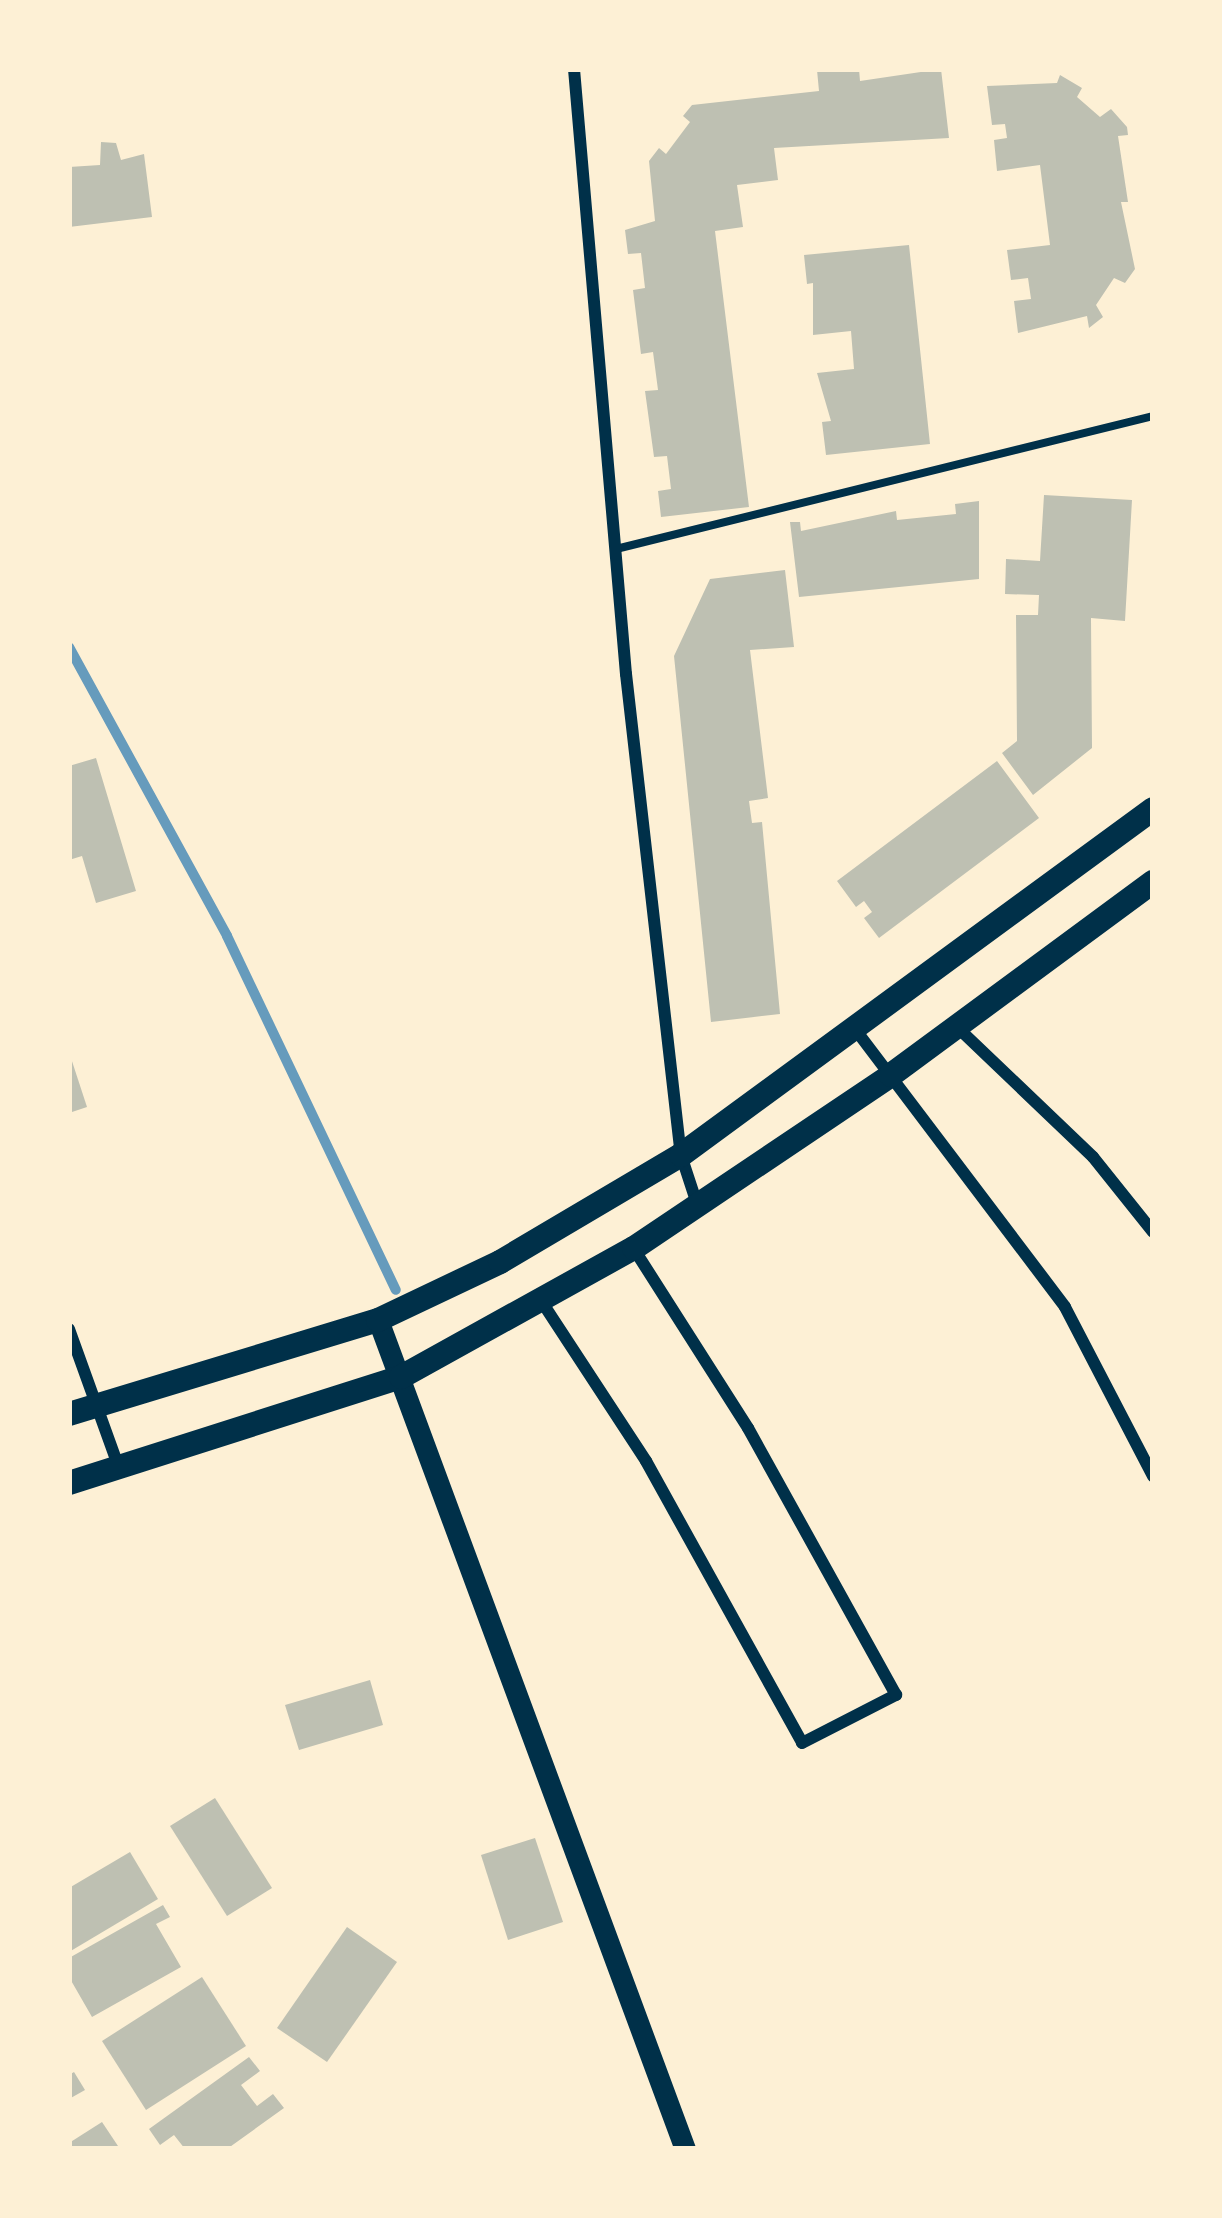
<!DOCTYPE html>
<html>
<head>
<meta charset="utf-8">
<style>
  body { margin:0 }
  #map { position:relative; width:1222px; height:2218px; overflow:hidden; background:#fdf0d5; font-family:"Titillium Web",sans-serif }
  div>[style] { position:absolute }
  .stream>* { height:10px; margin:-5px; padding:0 5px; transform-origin:5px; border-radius:5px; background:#669bbc }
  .building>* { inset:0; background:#bec0b2 }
  .service>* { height:8px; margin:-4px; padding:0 4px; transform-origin:4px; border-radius:4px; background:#003049 }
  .minor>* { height:12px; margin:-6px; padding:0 6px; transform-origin:6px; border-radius:6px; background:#003049 }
  .tertiary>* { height:21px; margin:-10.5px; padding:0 10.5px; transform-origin:10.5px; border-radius:10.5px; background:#003049 }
  .secondary>* { height:24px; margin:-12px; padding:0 12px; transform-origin:12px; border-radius:12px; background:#003049 }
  span { translate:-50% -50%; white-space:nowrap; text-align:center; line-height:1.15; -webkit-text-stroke:9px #fdf0d5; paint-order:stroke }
  .frame { position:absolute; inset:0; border:72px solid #fdf0d5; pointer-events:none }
</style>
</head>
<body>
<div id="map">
  <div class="stream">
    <i style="left:69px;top:647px;width:329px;rotate:61.3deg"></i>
    <i style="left:227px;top:936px;width:392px;rotate:64.5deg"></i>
  </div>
  <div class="building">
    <i style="clip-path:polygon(859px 69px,860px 81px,941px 69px,949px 138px,774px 148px,778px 180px,737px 185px,743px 227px,715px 231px,749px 507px,661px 517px,658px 491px,671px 489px,667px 456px,654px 457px,645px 391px,658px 390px,653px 352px,641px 354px,633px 290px,645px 288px,641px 253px,628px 254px,625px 230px,655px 221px,649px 161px,659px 148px,666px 154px,690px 122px,683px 116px,692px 105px,819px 91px,817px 70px)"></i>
    <i style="clip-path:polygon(1060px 75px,1082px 88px,1077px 97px,1100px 117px,1111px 109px,1127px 127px,1128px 135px,1118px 136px,1128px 202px,1121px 202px,1135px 269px,1125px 283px,1114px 278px,1096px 305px,1103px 317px,1089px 328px,1087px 316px,1018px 333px,1014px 301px,1031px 299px,1028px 278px,1011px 280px,1007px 250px,1050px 245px,1040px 165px,997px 171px,994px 140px,1007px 138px,1005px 124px,992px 125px,987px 86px,1057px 83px)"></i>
    <i style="clip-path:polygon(101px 142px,116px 143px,121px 160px,144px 154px,152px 217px,69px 227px,69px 167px,100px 165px)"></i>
    <i style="clip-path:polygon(909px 245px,930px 444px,826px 455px,822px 422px,831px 421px,817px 373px,854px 369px,851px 331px,813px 335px,813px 283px,807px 284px,804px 255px)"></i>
    <i style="clip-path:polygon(1044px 495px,1132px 500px,1125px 621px,1091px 618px,1092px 748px,1033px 795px,1002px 753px,1017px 741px,1016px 615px,1038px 615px,1039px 595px,1005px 594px,1006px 559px,1040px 561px)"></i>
    <i style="clip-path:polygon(979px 501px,979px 579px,799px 597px,790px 522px,800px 522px,801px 531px,896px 511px,897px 520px,956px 514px,955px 504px)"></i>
    <i style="clip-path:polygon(785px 570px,794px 647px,750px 650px,768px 798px,749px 801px,752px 823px,762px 822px,780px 1014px,711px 1022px,674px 656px,710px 579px)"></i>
    <i style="clip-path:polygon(96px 758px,136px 891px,96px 903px,82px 856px,69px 860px,69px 766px)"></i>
    <i style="clip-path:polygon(997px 761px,1039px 818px,879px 938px,864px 918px,872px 912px,864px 901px,856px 907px,837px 881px)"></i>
    <i style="clip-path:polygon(69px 1052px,87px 1107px,69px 1113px)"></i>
    <i style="clip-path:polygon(370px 1680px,383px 1725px,299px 1750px,285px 1705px)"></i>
    <i style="clip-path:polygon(215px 1798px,272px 1888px,227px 1916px,170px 1826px)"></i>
    <i style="clip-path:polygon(535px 1838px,563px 1922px,508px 1940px,481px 1855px)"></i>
    <i style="clip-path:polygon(130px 1852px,158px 1899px,69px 1952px,69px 1888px)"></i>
    <i style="clip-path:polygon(163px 1905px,170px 1917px,156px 1924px,181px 1967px,92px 2017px,69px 1977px,69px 1958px)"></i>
    <i style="clip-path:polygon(347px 1927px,397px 1962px,327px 2062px,277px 2028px)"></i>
    <i style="clip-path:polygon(202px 1977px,246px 2046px,146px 2110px,102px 2041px)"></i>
    <i style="clip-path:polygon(249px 2057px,260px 2071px,241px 2085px,257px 2106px,273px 2094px,284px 2108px,227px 2149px,185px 2149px,174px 2135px,160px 2145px,149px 2129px)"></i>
    <i style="clip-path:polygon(74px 2072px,85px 2090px,69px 2099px,69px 2075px)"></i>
    <i style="clip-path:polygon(102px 2122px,120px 2149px,69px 2149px,69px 2143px)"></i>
  </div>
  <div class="service">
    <i style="left:616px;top:549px;width:553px;rotate:-13.91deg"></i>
  </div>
  <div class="minor">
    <i style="left:574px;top:69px;width:607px;rotate:85.09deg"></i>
    <i style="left:626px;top:674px;width:484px;rotate:83.5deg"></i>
    <i style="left:681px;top:1155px;width:52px;rotate:71.9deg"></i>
    <i style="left:957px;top:1027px;width:188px;rotate:43.7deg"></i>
    <i style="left:1093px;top:1157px;width:96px;rotate:51.3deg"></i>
    <i style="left:855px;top:1029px;width:348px;rotate:52.9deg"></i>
    <i style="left:1065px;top:1307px;width:191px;rotate:62.5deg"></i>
    <i style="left:540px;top:1299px;width:194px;rotate:56.8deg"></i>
    <i style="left:646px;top:1461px;width:322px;rotate:61deg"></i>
    <i style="left:802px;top:1743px;width:106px;rotate:-27.1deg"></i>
    <i style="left:896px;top:1695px;width:305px;rotate:-119deg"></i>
    <i style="left:748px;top:1428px;width:212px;rotate:-122.5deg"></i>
    <i style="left:69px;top:1329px;width:148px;rotate:70.2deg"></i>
  </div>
  <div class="tertiary">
    <i style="left:378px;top:1320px;width:884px;rotate:69.68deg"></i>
  </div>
  <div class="secondary">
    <i style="left:69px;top:1414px;width:323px;rotate:-16.9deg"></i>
    <i style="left:378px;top:1320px;width:135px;rotate:-25.4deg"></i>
    <i style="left:500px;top:1262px;width:210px;rotate:-30.6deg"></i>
    <i style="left:681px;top:1155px;width:585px;rotate:-36.24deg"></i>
    <i style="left:69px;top:1483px;width:349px;rotate:-17.7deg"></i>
    <i style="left:401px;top:1377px;width:266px;rotate:-29deg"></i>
    <i style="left:634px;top:1248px;width:310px;rotate:-33.9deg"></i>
    <i style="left:891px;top:1075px;width:325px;rotate:-36.4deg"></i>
  </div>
  <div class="frame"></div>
</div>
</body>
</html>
